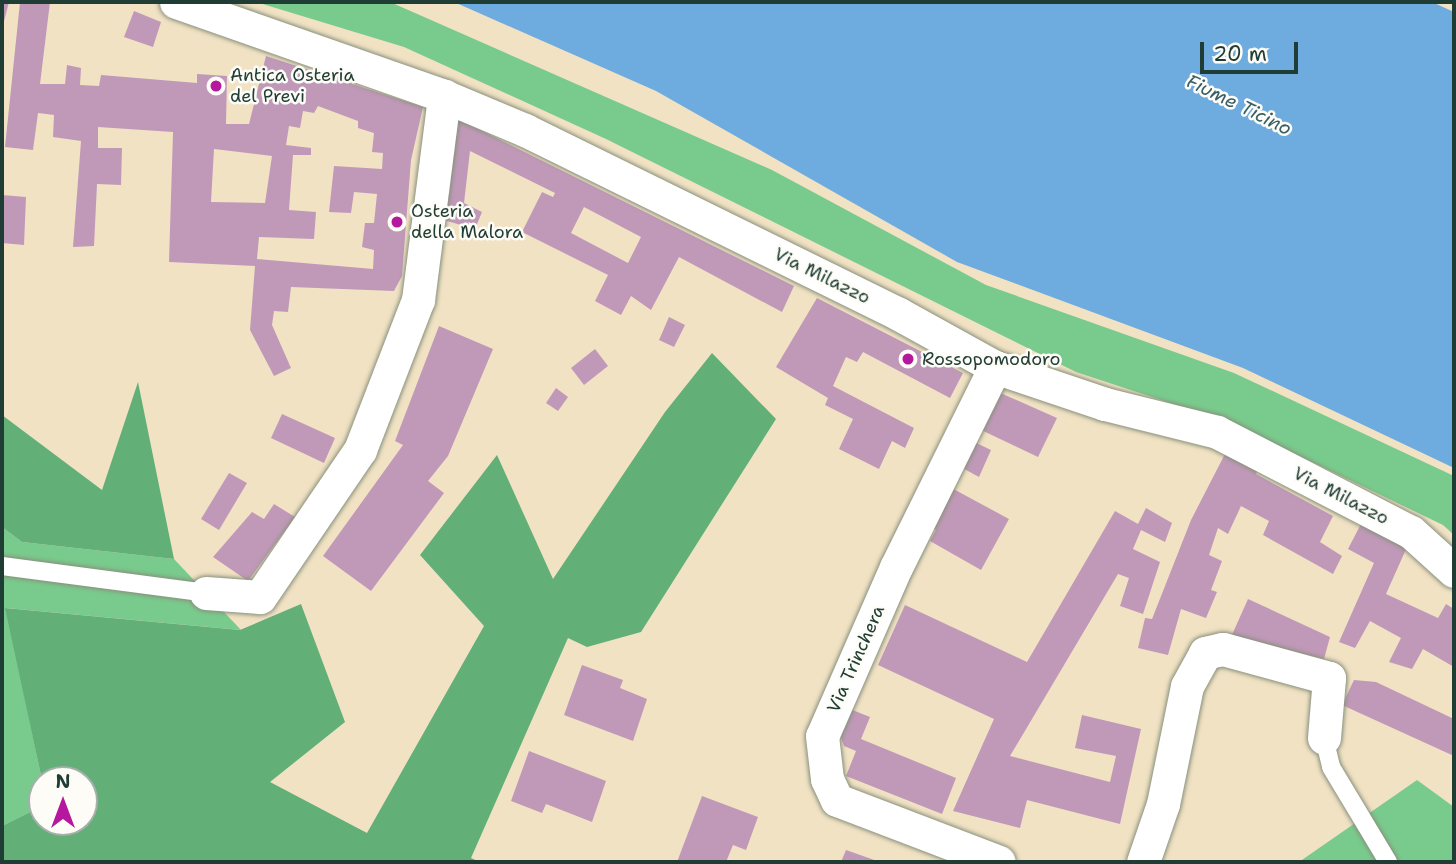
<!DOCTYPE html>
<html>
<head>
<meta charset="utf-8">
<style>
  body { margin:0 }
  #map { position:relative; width:1456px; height:864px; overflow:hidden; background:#f1e2c4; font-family:"Shantell Sans",sans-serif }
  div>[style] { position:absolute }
  .green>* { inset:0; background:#79cb8d }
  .forest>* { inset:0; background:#62af78 }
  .water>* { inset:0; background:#6eace0 }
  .building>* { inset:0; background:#c099b9 }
  .roads { filter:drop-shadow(0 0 2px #88907c) drop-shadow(0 0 2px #88907c) }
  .lane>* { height:18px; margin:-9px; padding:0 9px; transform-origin:9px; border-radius:9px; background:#fff }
  .street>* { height:33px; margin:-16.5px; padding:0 16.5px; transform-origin:16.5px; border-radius:16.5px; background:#fff }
  .dots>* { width:19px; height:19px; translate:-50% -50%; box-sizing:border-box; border:4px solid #fdfcf7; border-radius:50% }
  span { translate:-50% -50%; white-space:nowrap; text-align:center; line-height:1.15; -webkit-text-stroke:5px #fdfcf7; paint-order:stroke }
  .poi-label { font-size:18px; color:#1f3d34 }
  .left { translate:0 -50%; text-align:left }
  .street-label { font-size:18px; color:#1f3d34 }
  .water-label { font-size:19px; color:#375e68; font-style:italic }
  .frame { position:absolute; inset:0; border:4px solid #1f3d34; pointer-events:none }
  .north { position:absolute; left:28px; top:766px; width:70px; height:70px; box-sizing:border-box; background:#fdfcf7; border:2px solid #a4b0a9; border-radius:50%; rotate:0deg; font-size:19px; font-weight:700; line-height:28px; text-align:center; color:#1f3d34 }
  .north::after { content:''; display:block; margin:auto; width:24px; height:32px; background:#b5179e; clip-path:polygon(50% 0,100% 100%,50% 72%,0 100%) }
  .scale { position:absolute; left:1200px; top:42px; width:98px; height:32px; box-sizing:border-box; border:4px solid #1f3d34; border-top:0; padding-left:9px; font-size:21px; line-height:24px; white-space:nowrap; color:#1f3d34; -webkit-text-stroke:5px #fdfcf7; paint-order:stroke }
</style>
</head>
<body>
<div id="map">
  <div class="green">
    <i style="clip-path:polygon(256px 2px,390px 2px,772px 170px,986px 285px,1234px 373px,1454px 476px,1454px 535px,1443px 525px,1231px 423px,1076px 372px,606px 139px,404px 47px)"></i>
    <i style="clip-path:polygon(2px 527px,22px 542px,174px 559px,241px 630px,6px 608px,42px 780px,42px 806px,2px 826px)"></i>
    <i style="clip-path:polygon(1417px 780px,1454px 807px,1454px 862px,1299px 862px)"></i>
  </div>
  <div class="forest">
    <i style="clip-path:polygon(712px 353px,776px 419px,641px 632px,587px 647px,568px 638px,471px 858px,480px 862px,2px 862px,2px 826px,42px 806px,42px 822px,84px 822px,84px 780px,42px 780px,5px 608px,240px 630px,301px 604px,345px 722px,270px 782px,367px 833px,484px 626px,420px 555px,497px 455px,553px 579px,665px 412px)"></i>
    <i style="clip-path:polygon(138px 382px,174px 559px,22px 542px,2px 527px,2px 415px,102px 490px)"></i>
  </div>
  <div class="water">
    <i style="clip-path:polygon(454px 2px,1432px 2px,1454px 12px,1454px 468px,1243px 368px,957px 262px,656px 91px)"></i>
  </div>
  <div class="building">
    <i style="clip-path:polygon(2px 2px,9px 2px,3px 25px,2px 24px)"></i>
    <i style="clip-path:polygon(evenodd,20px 2px,50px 2px,40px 84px,65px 84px,67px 65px,81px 68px,80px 85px,99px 86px,101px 75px,197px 83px,197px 74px,227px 76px,226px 124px,249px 124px,266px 56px,423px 107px,411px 160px,402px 276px,394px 291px,291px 287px,288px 312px,274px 311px,272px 325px,291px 368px,274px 376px,250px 330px,255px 266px,169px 262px,173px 132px,98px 127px,98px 148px,122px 148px,121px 185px,97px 184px,94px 246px,73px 247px,81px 141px,53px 137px,54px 115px,38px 113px,33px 150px,5px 147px,20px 2px,318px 106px,358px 121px,358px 128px,374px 133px,372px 152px,383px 153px,382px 169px,334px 166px,329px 212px,351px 213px,354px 192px,377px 194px,374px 223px,365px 223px,362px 247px,374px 250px,373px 269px,257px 259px,259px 237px,314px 239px,316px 212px,289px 210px,293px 155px,311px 155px,311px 148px,286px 145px,289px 126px,300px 128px,303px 111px,314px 113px,318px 106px,20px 2px,214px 149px,272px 156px,265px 203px,211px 202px,214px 149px)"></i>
    <i style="clip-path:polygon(134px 11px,161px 22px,153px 47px,124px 37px)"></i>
    <i style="clip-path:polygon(evenodd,458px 119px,794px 286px,782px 312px,679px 257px,651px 310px,631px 296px,621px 315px,595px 301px,608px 275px,522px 232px,542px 192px,553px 197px,555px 193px,470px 151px,464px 203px,482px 212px,475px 229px,440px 219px,458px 119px,584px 207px,641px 237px,628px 263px,571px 233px,584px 207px)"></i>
    <i style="clip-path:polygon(2px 195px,26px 197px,24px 245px,2px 243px)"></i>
    <i style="clip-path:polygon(817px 298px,963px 373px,950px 398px,863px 352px,857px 362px,846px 357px,833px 386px,914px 428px,905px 448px,892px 441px,879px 469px,839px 449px,853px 419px,825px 405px,828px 398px,776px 367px)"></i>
    <i style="clip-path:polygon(669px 317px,685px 325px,674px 347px,659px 340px)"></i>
    <i style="clip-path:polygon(439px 326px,493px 349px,448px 456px,428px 481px,444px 493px,371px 591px,323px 556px,403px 445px,395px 441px)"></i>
    <i style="clip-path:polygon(595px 349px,608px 366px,584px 385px,571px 368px)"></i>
    <i style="clip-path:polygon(556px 388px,568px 397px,558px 411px,546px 403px)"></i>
    <i style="clip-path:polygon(996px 391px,1057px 418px,1038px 457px,977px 428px)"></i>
    <i style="clip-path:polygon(282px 414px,335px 438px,324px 463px,271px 438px)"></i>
    <i style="clip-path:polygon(970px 440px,991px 450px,979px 477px,957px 465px)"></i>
    <i style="clip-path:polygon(1226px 452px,1258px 468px,1256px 474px,1333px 516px,1320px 542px,1342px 556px,1333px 574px,1263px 535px,1269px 521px,1241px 506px,1228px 534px,1218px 528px,1209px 555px,1222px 561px,1211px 590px,1217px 592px,1206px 618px,1181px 609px,1168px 655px,1138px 648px,1145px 618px,1152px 619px,1191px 520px)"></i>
    <i style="clip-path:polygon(229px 473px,247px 483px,219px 530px,201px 519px)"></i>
    <i style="clip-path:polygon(946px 485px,1009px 519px,981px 570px,930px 541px,936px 530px,926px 524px)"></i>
    <i style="clip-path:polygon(274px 504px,295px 517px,248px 581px,213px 557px,252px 512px,264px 519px)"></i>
    <i style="clip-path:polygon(1146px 508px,1172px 523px,1165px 542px,1141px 530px,1133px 549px,1160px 562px,1143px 614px,1120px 606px,1129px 578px,1118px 574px,1010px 756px,1110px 782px,1116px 756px,1075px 748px,1082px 715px,1141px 729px,1120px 824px,1027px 800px,1020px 828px,953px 811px,994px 719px,878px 665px,905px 605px,1027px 662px,1115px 511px,1138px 524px)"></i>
    <i style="clip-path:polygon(1363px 520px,1407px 547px,1386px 594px,1438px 618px,1446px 604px,1454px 609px,1454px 667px,1423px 649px,1412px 669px,1389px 662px,1401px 638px,1370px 621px,1355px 648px,1339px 642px,1374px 563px,1348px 549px)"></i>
    <i style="clip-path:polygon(1248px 599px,1330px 637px,1324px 659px,1231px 637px)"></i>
    <i style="clip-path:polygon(582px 665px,623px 680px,620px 688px,647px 699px,633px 741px,564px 715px)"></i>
    <i style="clip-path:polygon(1354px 680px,1376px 682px,1454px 719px,1454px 756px,1342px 705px)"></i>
    <i style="clip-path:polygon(845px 707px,870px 717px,861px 739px,956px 778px,942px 814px,846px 776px,856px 751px,844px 746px,836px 725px)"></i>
    <i style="clip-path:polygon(529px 751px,606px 781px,592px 822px,546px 804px,542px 813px,511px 801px)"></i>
    <i style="clip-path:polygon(702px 796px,758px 817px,746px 850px,733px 845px,726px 862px,677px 862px)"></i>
    <i style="clip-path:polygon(846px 850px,880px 862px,841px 862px)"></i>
  </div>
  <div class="roads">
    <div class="lane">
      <i style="left:2px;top:566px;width:206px;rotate:7.5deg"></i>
      <i style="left:1324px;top:738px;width:30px;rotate:76deg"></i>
      <i style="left:1331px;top:767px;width:111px;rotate:59deg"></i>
    </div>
    <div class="street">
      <i style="left:176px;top:2px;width:284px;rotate:19.3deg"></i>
      <i style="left:444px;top:96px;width:88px;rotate:22.8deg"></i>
      <i style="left:525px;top:130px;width:415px;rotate:26.2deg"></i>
      <i style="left:897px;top:313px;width:112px;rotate:28.9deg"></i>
      <i style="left:995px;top:367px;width:116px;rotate:18.6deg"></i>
      <i style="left:1105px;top:404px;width:115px;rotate:14deg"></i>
      <i style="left:1217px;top:432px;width:218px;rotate:27.3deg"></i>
      <i style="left:1411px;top:532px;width:58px;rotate:42.2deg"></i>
      <i style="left:995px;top:367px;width:223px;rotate:116.3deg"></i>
      <i style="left:896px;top:567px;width:184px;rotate:113.6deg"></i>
      <i style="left:822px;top:736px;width:43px;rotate:83.4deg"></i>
      <i style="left:827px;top:779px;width:23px;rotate:65deg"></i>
      <i style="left:837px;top:800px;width:173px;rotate:20.9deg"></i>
      <i style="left:206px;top:593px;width:54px;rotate:4.2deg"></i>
      <i style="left:260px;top:597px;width:178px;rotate:-55.8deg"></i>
      <i style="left:360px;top:450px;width:161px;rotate:-68.9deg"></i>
      <i style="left:418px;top:300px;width:206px;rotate:-82.7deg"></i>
      <i style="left:1143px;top:862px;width:61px;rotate:-71deg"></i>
      <i style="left:1163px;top:804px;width:120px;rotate:-78.5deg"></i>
      <i style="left:1187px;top:686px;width:38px;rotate:-61deg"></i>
      <i style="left:1205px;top:653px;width:18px;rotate:-13deg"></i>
      <i style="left:1223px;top:649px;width:110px;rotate:15.3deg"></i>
      <i style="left:1329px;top:678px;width:60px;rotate:94.8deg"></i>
    </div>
  </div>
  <div class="dots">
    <i style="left:216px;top:86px;background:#b5179e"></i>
    <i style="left:397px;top:222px;background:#b5179e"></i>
    <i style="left:908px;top:359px;background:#b5179e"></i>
  </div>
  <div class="poi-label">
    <span class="left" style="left:230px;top:86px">Antica Osteria<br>del Previ</span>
    <span class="left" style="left:411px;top:222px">Osteria<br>della Malora</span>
    <span class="left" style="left:922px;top:359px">Rossopomodoro</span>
  </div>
  <div class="street-label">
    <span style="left:822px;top:276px;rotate:26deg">Via Milazzo</span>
    <span style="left:1341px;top:496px;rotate:27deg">Via Milazzo</span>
    <span style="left:856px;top:659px;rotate:-66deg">Via Trinchera</span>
  </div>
  <div class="water-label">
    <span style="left:1239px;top:105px;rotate:26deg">Fiume Ticino</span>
  </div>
  <div class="frame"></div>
  <div class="north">N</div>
  <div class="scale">20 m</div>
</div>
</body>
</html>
